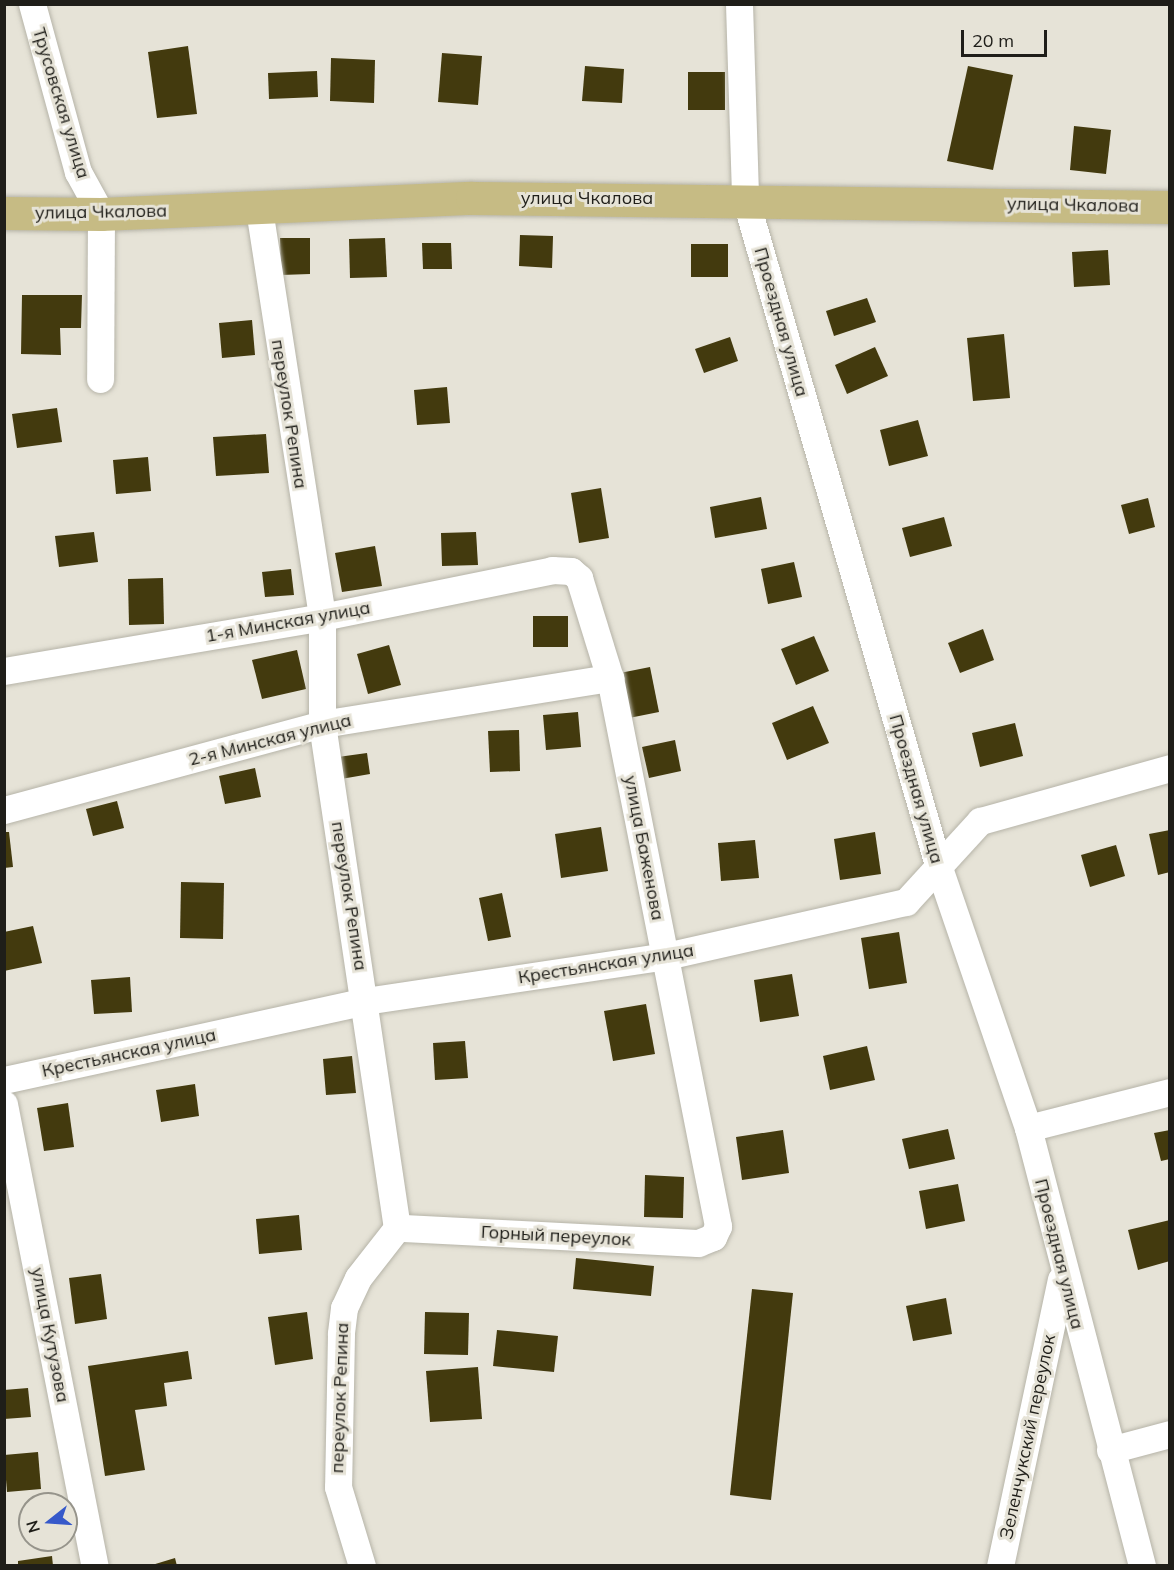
<!DOCTYPE html>
<html>
<head>
<meta charset="utf-8">
<style>
  body { margin:0 }
  #map { position:relative; width:1174px; height:1570px; overflow:hidden; background:#e6e3d7; font-family:Mulish,sans-serif }
  div>[style] { position:absolute }
  .building>* { inset:0; background:#433a0e }
  .roads { filter:drop-shadow(0 0 2px #b6b4a8) drop-shadow(0 0 2px #b6b4a8) }
  .minor>* { height:27px; margin:-13.5px; padding:0 13.5px; transform-origin:13.5px; border-radius:13.5px; background:#fff }
  .primary>* { height:33px; margin:-16.5px; padding:0 16.5px; transform-origin:16.5px; border-radius:16.5px; background:#c6bb84 }
  span { translate:-50% -50%; white-space:nowrap; text-align:center; line-height:1.15; -webkit-text-stroke:6px #e6e3d7; paint-order:stroke }
  .street-label { font-size:18px; color:#1f1e19 }
  .frame { position:absolute; inset:0; border:6px solid #1f1e19; pointer-events:none }
  .north { position:absolute; left:18px; top:1492px; width:60px; height:60px; box-sizing:border-box; background:#e6e3d7; border:2px solid #96948b; border-radius:50%; rotate:253deg; font-size:16px; font-weight:700; line-height:24px; text-align:center; color:#1f1e19 }
  .north::after { content:''; display:block; margin:auto; width:21px; height:27px; background:#3659ca; clip-path:polygon(50% 0,100% 100%,50% 72%,0 100%) }
  .scale { position:absolute; left:961px; top:30px; width:86px; height:27px; box-sizing:border-box; border:3px solid #1f1e19; border-top:0; padding-left:8px; font-size:18px; line-height:21px; white-space:nowrap; color:#1f1e19; -webkit-text-stroke:4px #e6e3d7; paint-order:stroke }
</style>
</head>
<body>
<div id="map">
  <div class="building">
    <i style="clip-path:polygon(188px 46px,197px 114px,157px 118px,148px 52px)"></i>
    <i style="clip-path:polygon(442px 53px,482px 56px,478px 105px,438px 102px)"></i>
    <i style="clip-path:polygon(331px 58px,375px 60px,374px 103px,330px 101px)"></i>
    <i style="clip-path:polygon(585px 66px,624px 69px,622px 103px,582px 101px)"></i>
    <i style="clip-path:polygon(968px 66px,1013px 75px,993px 170px,947px 161px)"></i>
    <i style="clip-path:polygon(317px 71px,318px 97px,269px 99px,268px 73px)"></i>
    <i style="clip-path:polygon(688px 72px,725px 72px,725px 110px,688px 110px)"></i>
    <i style="clip-path:polygon(1074px 126px,1111px 130px,1106px 174px,1070px 170px)"></i>
    <i style="clip-path:polygon(520px 235px,553px 236px,552px 268px,519px 266px)"></i>
    <i style="clip-path:polygon(280px 238px,310px 238px,310px 274px,281px 275px)"></i>
    <i style="clip-path:polygon(385px 238px,387px 277px,350px 278px,349px 239px)"></i>
    <i style="clip-path:polygon(422px 243px,451px 243px,452px 269px,423px 269px)"></i>
    <i style="clip-path:polygon(691px 244px,728px 244px,728px 277px,691px 277px)"></i>
    <i style="clip-path:polygon(1108px 250px,1110px 285px,1074px 287px,1072px 252px)"></i>
    <i style="clip-path:polygon(22px 295px,82px 295px,81px 328px,60px 328px,61px 355px,21px 354px)"></i>
    <i style="clip-path:polygon(867px 298px,876px 322px,834px 336px,826px 311px)"></i>
    <i style="clip-path:polygon(252px 320px,255px 355px,222px 358px,219px 323px)"></i>
    <i style="clip-path:polygon(1004px 334px,1010px 398px,973px 401px,967px 338px)"></i>
    <i style="clip-path:polygon(730px 337px,738px 361px,704px 373px,695px 349px)"></i>
    <i style="clip-path:polygon(875px 347px,888px 376px,847px 394px,835px 365px)"></i>
    <i style="clip-path:polygon(447px 387px,450px 423px,417px 425px,414px 390px)"></i>
    <i style="clip-path:polygon(57px 408px,62px 442px,17px 448px,12px 414px)"></i>
    <i style="clip-path:polygon(918px 420px,928px 456px,889px 466px,880px 430px)"></i>
    <i style="clip-path:polygon(266px 434px,269px 473px,216px 476px,213px 437px)"></i>
    <i style="clip-path:polygon(148px 457px,151px 491px,116px 494px,113px 460px)"></i>
    <i style="clip-path:polygon(601px 488px,609px 538px,579px 543px,571px 493px)"></i>
    <i style="clip-path:polygon(761px 497px,767px 529px,715px 538px,710px 507px)"></i>
    <i style="clip-path:polygon(1148px 498px,1155px 527px,1129px 534px,1121px 505px)"></i>
    <i style="clip-path:polygon(944px 517px,952px 546px,910px 557px,902px 528px)"></i>
    <i style="clip-path:polygon(94px 532px,98px 562px,59px 567px,55px 536px)"></i>
    <i style="clip-path:polygon(476px 532px,478px 565px,442px 566px,441px 533px)"></i>
    <i style="clip-path:polygon(375px 546px,382px 586px,342px 592px,335px 553px)"></i>
    <i style="clip-path:polygon(794px 562px,802px 597px,768px 604px,761px 569px)"></i>
    <i style="clip-path:polygon(291px 569px,294px 595px,265px 597px,262px 572px)"></i>
    <i style="clip-path:polygon(163px 578px,164px 624px,129px 625px,128px 579px)"></i>
    <i style="clip-path:polygon(533px 616px,568px 616px,568px 647px,533px 647px)"></i>
    <i style="clip-path:polygon(983px 629px,994px 660px,960px 673px,948px 643px)"></i>
    <i style="clip-path:polygon(814px 636px,829px 671px,796px 685px,781px 649px)"></i>
    <i style="clip-path:polygon(389px 645px,401px 685px,368px 694px,357px 654px)"></i>
    <i style="clip-path:polygon(297px 650px,306px 689px,262px 699px,252px 660px)"></i>
    <i style="clip-path:polygon(650px 667px,659px 712px,629px 718px,620px 673px)"></i>
    <i style="clip-path:polygon(813px 706px,829px 743px,787px 760px,772px 723px)"></i>
    <i style="clip-path:polygon(578px 712px,581px 747px,546px 750px,543px 715px)"></i>
    <i style="clip-path:polygon(1015px 723px,1023px 756px,980px 767px,972px 733px)"></i>
    <i style="clip-path:polygon(519px 730px,520px 771px,490px 772px,488px 731px)"></i>
    <i style="clip-path:polygon(675px 740px,681px 771px,649px 778px,642px 747px)"></i>
    <i style="clip-path:polygon(367px 753px,370px 774px,341px 779px,338px 757px)"></i>
    <i style="clip-path:polygon(255px 768px,261px 797px,225px 804px,219px 776px)"></i>
    <i style="clip-path:polygon(117px 801px,124px 828px,93px 836px,86px 809px)"></i>
    <i style="clip-path:polygon(601px 827px,608px 871px,561px 878px,555px 834px)"></i>
    <i style="clip-path:polygon(1170px 830px,1170px 872px,1158px 875px,1149px 834px)"></i>
    <i style="clip-path:polygon(4px 832px,9px 832px,13px 867px,4px 868px)"></i>
    <i style="clip-path:polygon(875px 832px,881px 874px,840px 880px,834px 839px)"></i>
    <i style="clip-path:polygon(755px 840px,759px 878px,721px 881px,718px 843px)"></i>
    <i style="clip-path:polygon(1116px 845px,1125px 876px,1090px 887px,1081px 855px)"></i>
    <i style="clip-path:polygon(181px 882px,224px 883px,223px 939px,180px 938px)"></i>
    <i style="clip-path:polygon(502px 893px,511px 937px,488px 941px,479px 898px)"></i>
    <i style="clip-path:polygon(33px 926px,42px 963px,4px 971px,4px 932px)"></i>
    <i style="clip-path:polygon(899px 932px,907px 983px,869px 989px,861px 938px)"></i>
    <i style="clip-path:polygon(792px 974px,799px 1016px,760px 1022px,754px 980px)"></i>
    <i style="clip-path:polygon(130px 977px,132px 1012px,94px 1014px,91px 980px)"></i>
    <i style="clip-path:polygon(646px 1004px,655px 1054px,613px 1061px,604px 1011px)"></i>
    <i style="clip-path:polygon(465px 1041px,468px 1078px,435px 1080px,433px 1043px)"></i>
    <i style="clip-path:polygon(867px 1046px,875px 1080px,830px 1090px,823px 1056px)"></i>
    <i style="clip-path:polygon(352px 1056px,356px 1093px,326px 1095px,323px 1059px)"></i>
    <i style="clip-path:polygon(195px 1084px,199px 1116px,161px 1122px,156px 1090px)"></i>
    <i style="clip-path:polygon(68px 1103px,74px 1147px,44px 1151px,37px 1108px)"></i>
    <i style="clip-path:polygon(948px 1129px,955px 1159px,909px 1169px,902px 1139px)"></i>
    <i style="clip-path:polygon(783px 1130px,789px 1173px,742px 1180px,736px 1137px)"></i>
    <i style="clip-path:polygon(1170px 1130px,1170px 1159px,1161px 1161px,1154px 1133px)"></i>
    <i style="clip-path:polygon(645px 1175px,684px 1177px,683px 1218px,644px 1217px)"></i>
    <i style="clip-path:polygon(958px 1184px,965px 1221px,926px 1229px,919px 1191px)"></i>
    <i style="clip-path:polygon(299px 1215px,302px 1250px,259px 1254px,256px 1219px)"></i>
    <i style="clip-path:polygon(1170px 1220px,1170px 1261px,1138px 1270px,1128px 1230px)"></i>
    <i style="clip-path:polygon(576px 1258px,654px 1266px,651px 1296px,573px 1289px)"></i>
    <i style="clip-path:polygon(101px 1274px,107px 1319px,75px 1324px,69px 1278px)"></i>
    <i style="clip-path:polygon(752px 1289px,793px 1293px,771px 1500px,730px 1495px)"></i>
    <i style="clip-path:polygon(946px 1298px,952px 1334px,913px 1341px,906px 1306px)"></i>
    <i style="clip-path:polygon(307px 1312px,313px 1359px,275px 1365px,268px 1317px)"></i>
    <i style="clip-path:polygon(425px 1312px,469px 1313px,468px 1355px,424px 1354px)"></i>
    <i style="clip-path:polygon(497px 1330px,558px 1336px,554px 1372px,493px 1366px)"></i>
    <i style="clip-path:polygon(188px 1351px,192px 1379px,164px 1383px,167px 1406px,135px 1410px,145px 1470px,105px 1476px,88px 1366px)"></i>
    <i style="clip-path:polygon(478px 1367px,482px 1419px,430px 1422px,426px 1371px)"></i>
    <i style="clip-path:polygon(28px 1388px,31px 1417px,4px 1419px,4px 1390px)"></i>
    <i style="clip-path:polygon(38px 1452px,41px 1489px,7px 1492px,4px 1455px)"></i>
    <i style="clip-path:polygon(52px 1556px,53px 1566px,18px 1566px,18px 1561px)"></i>
    <i style="clip-path:polygon(175px 1558px,177px 1566px,152px 1566px,152px 1565px)"></i>
  </div>
  <div class="roads">
    <div class="minor">
      <i style="left:32px;top:4px;width:174px;rotate:74.7deg"></i>
      <i style="left:78px;top:172px;width:48px;rotate:61.3deg"></i>
      <i style="left:101px;top:214px;width:165px;rotate:90.3deg"></i>
      <i style="left:739px;top:4px;width:194px;rotate:88.2deg"></i>
      <i style="left:745px;top:198px;width:694px;rotate:73.86deg"></i>
      <i style="left:938px;top:865px;width:278px;rotate:71.1deg"></i>
      <i style="left:1028px;top:1128px;width:453px;rotate:75.4deg"></i>
      <i style="left:259px;top:209px;width:413px;rotate:81.2deg"></i>
      <i style="left:322px;top:617px;width:107px;rotate:90deg"></i>
      <i style="left:322px;top:724px;width:510px;rotate:81.54deg"></i>
      <i style="left:397px;top:1228px;width:63px;rotate:128deg"></i>
      <i style="left:358px;top:1278px;width:33px;rotate:115deg"></i>
      <i style="left:344px;top:1308px;width:26px;rotate:97deg"></i>
      <i style="left:341px;top:1334px;width:153px;rotate:91.1deg"></i>
      <i style="left:338px;top:1487px;width:83px;rotate:73.1deg"></i>
      <i style="left:4px;top:671px;width:323px;rotate:-9.6deg"></i>
      <i style="left:322px;top:617px;width:235px;rotate:-11.5deg"></i>
      <i style="left:552px;top:570px;width:19px;rotate:3deg"></i>
      <i style="left:571px;top:571px;width:11px;rotate:41deg"></i>
      <i style="left:579px;top:578px;width:105px;rotate:72.8deg"></i>
      <i style="left:610px;top:678px;width:559px;rotate:78.85deg"></i>
      <i style="left:718px;top:1226px;width:12px;rotate:114deg"></i>
      <i style="left:713px;top:1237px;width:16px;rotate:158deg"></i>
      <i style="left:698px;top:1243px;width:301px;rotate:-177.1deg"></i>
      <i style="left:4px;top:810px;width:329px;rotate:-15.1deg"></i>
      <i style="left:322px;top:724px;width:292px;rotate:-9.1deg"></i>
      <i style="left:4px;top:1080px;width:370px;rotate:-12.3deg"></i>
      <i style="left:365px;top:1001px;width:304px;rotate:-8.5deg"></i>
      <i style="left:666px;top:956px;width:246px;rotate:-12.7deg"></i>
      <i style="left:906px;top:902px;width:110px;rotate:-47.6deg"></i>
      <i style="left:980px;top:821px;width:197px;rotate:-15.6deg"></i>
      <i style="left:4px;top:1104px;width:471px;rotate:78.9deg"></i>
      <i style="left:1028px;top:1128px;width:146px;rotate:-14.2deg"></i>
      <i style="left:1110px;top:1450px;width:62px;rotate:-14.9deg"></i>
      <i style="left:1000px;top:1566px;width:293px;rotate:-78deg"></i>
    </div>
    <div class="primary">
      <i style="left:4px;top:213px;width:97px;rotate:0.6deg"></i>
      <i style="left:101px;top:214px;width:371px;rotate:-2.5deg"></i>
      <i style="left:472px;top:198px;width:698px;rotate:0.74deg"></i>
    </div>
  </div>
  <div class="street-label">
    <span style="left:61px;top:103px;rotate:73deg">Трусовская улица</span>
    <span style="left:587px;top:198px">улица Чкалова</span>
    <span style="left:1073px;top:205px;rotate:1deg">улица Чкалова</span>
    <span style="left:101px;top:212px;rotate:-1deg">улица Чкалова</span>
    <span style="left:781px;top:322px;rotate:74deg">Проездная улица</span>
    <span style="left:289px;top:414px;rotate:81deg">переулок Репина</span>
    <span style="left:288px;top:622px;rotate:-10deg">1-я Минская улица</span>
    <span style="left:270px;top:740px;rotate:-14deg">2-я Минская улица</span>
    <span style="left:916px;top:789px;rotate:74deg">Проездная улица</span>
    <span style="left:644px;top:848px;rotate:79deg">улица Баженова</span>
    <span style="left:349px;top:896px;rotate:81deg">переулок Репина</span>
    <span style="left:606px;top:964px;rotate:-9deg">Крестьянская улица</span>
    <span style="left:129px;top:1053px;rotate:-12deg">Крестьянская улица</span>
    <span style="left:556px;top:1236px;rotate:3deg">Горный переулок</span>
    <span style="left:1059px;top:1254px;rotate:76deg">Проездная улица</span>
    <span style="left:50px;top:1335px;rotate:79deg">улица Кутузова</span>
    <span style="left:340px;top:1398px;rotate:-88deg">переулок Репина</span>
    <span style="left:1028px;top:1437px;rotate:-78deg">Зеленчукский переулок</span>
  </div>
  <div class="frame"></div>
  <div class="north">N</div>
  <div class="scale">20 m</div>
</div>
</body>
</html>
